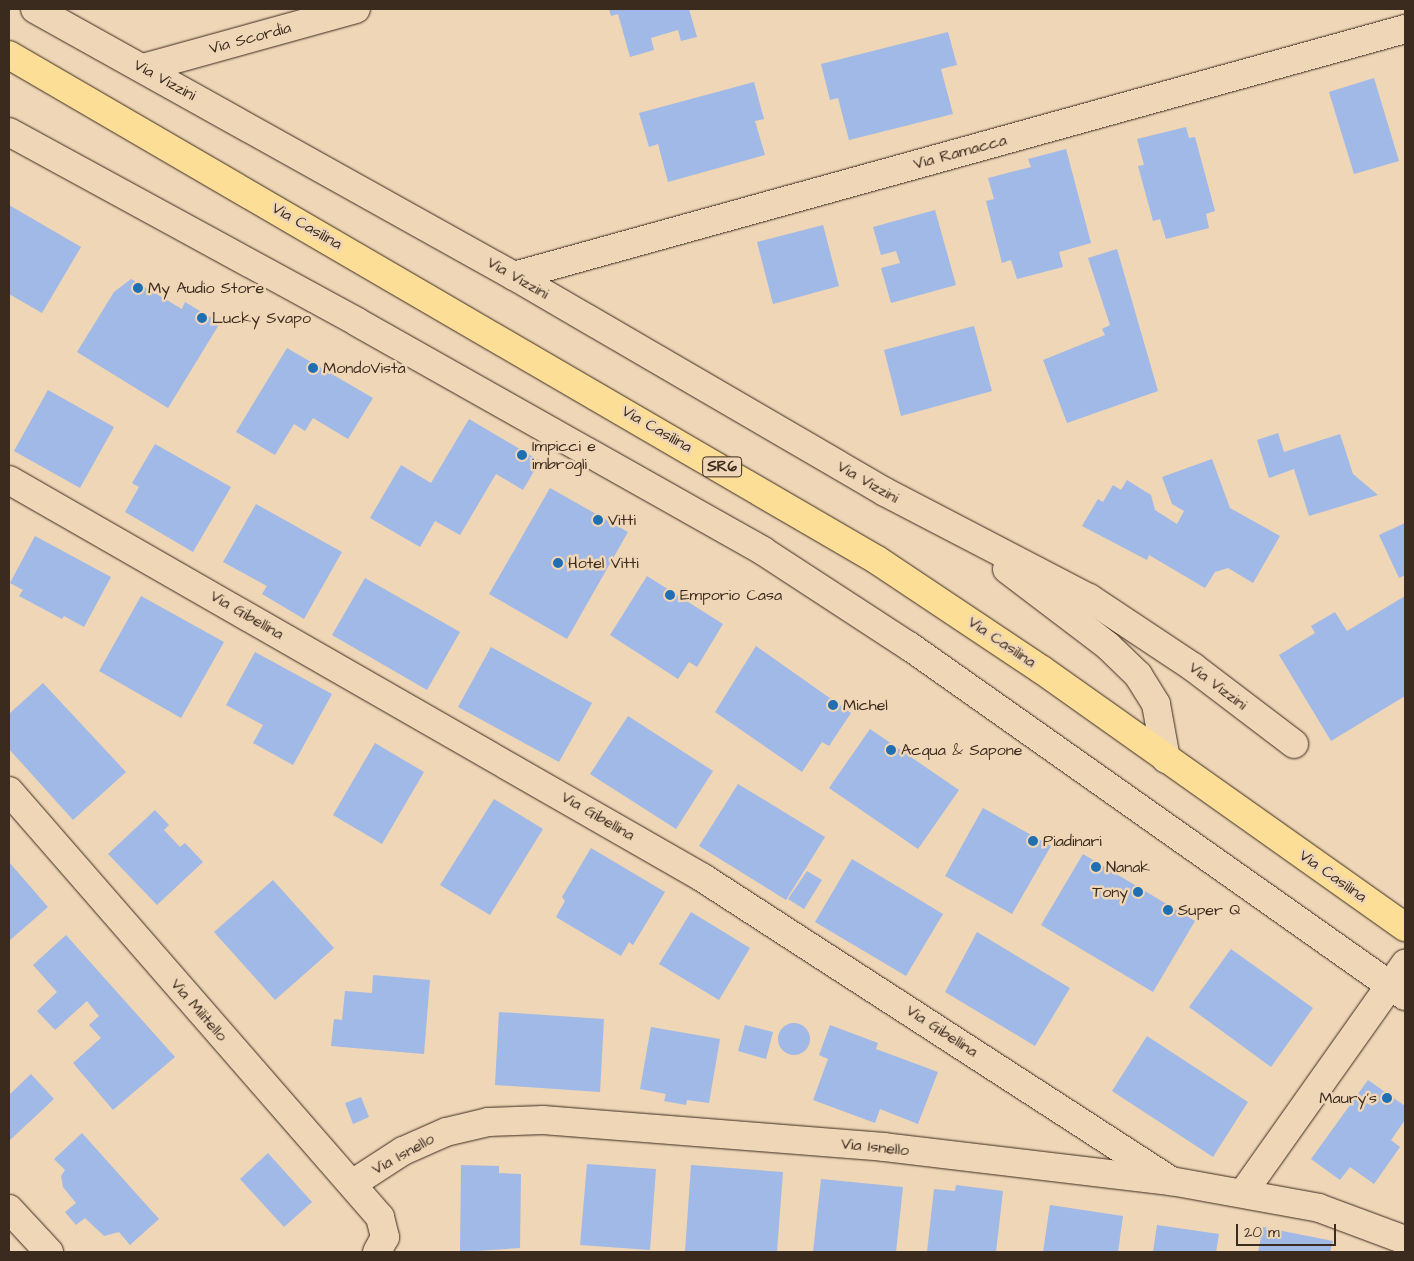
<!DOCTYPE html>
<html>
<head>
<meta charset="utf-8">
<style>
  body { margin:0 }
  #map { position:relative; width:1414px; height:1261px; overflow:hidden; background:#eed6b6; font-family:"Architects Daughter",sans-serif }
  div>[style] { position:absolute }
  .building>* { inset:0; background:#a1b9e6 }
  .round { border-radius:50% }
  .roads { filter:drop-shadow(0 0 1px #3b2a1e) drop-shadow(0 0 1px #3b2a1e) }
  .street>* { height:28px; margin:-14px; padding:0 14px; transform-origin:14px; border-radius:14px; background:#eed6b6 }
  .primary>* { height:28px; margin:-14px; padding:0 14px; transform-origin:14px; border-radius:14px; background:#fcde96 }
  .dots>* { width:14px; height:14px; translate:-50% -50%; box-sizing:border-box; border:2px solid #eed6b6; border-radius:50% }
  span { translate:-50% -50%; white-space:nowrap; text-align:center; line-height:1.15; -webkit-text-stroke:5px #eed6b6; paint-order:stroke }
  .shield-label span { padding:1px 4px; background:#eed6b6; border:1px solid; border-radius:4px; -webkit-text-stroke-width:0 }
  .shield-label { font-size:15px; color:#3b2a1e; font-weight:700 }
  .street-label { font-size:16px; color:#3b2a1e }
  .poi-label { font-size:16px; color:#3b2a1e }
  .left { translate:0 -50%; text-align:left }
  .right { translate:-100% -50%; text-align:right }
  .frame { position:absolute; inset:0; border:10px solid #3b2a1e; pointer-events:none }
  .scale { position:absolute; left:1236px; top:1224px; width:100px; height:22px; box-sizing:border-box; border:2px solid #3b2a1e; border-top:0; padding-left:6px; font-size:15px; line-height:18px; white-space:nowrap; color:#3b2a1e; -webkit-text-stroke:4px #eed6b6; paint-order:stroke }
</style>
</head>
<body>
<div id="map">
  <div class="building">
    <i style="clip-path:polygon(609px 9px,689px 9px,697px 37px,681px 41px,678px 30px,651px 38px,654px 50px,630px 57px,618px 14px,611px 16px)"></i>
    <i style="clip-path:polygon(948px 32px,957px 65px,941px 69px,953px 114px,849px 140px,838px 98px,830px 100px,821px 64px)"></i>
    <i style="clip-path:polygon(1374px 78px,1399px 161px,1354px 174px,1329px 92px)"></i>
    <i style="clip-path:polygon(754px 82px,764px 119px,755px 121px,765px 155px,668px 182px,658px 144px,649px 147px,639px 113px)"></i>
    <i style="clip-path:polygon(1186px 127px,1189px 138px,1195px 137px,1215px 211px,1206px 214px,1209px 228px,1166px 239px,1160px 219px,1153px 221px,1138px 166px,1144px 165px,1137px 139px)"></i>
    <i style="clip-path:polygon(1066px 149px,1091px 243px,1059px 252px,1063px 267px,1017px 279px,1011px 260px,1002px 263px,986px 201px,994px 199px,988px 178px,1031px 167px,1028px 159px)"></i>
    <i style="clip-path:polygon(9px 205px,81px 247px,42px 313px,9px 294px)"></i>
    <i style="clip-path:polygon(935px 210px,956px 285px,891px 303px,881px 268px,900px 263px,896px 251px,881px 255px,873px 227px)"></i>
    <i style="clip-path:polygon(823px 225px,839px 286px,773px 304px,757px 242px)"></i>
    <i style="clip-path:polygon(1117px 249px,1158px 391px,1067px 423px,1043px 360px,1105px 335px,1102px 329px,1110px 325px,1088px 258px)"></i>
    <i style="clip-path:polygon(131px 279px,182px 309px,185px 302px,220px 323px,168px 408px,77px 352px,114px 292px)"></i>
    <i style="clip-path:polygon(974px 326px,992px 391px,901px 416px,884px 350px)"></i>
    <i style="clip-path:polygon(287px 348px,373px 398px,348px 439px,313px 418px,305px 431px,294px 424px,275px 455px,236px 432px)"></i>
    <i style="clip-path:polygon(48px 390px,114px 427px,80px 488px,14px 451px)"></i>
    <i style="clip-path:polygon(469px 419px,540px 461px,523px 490px,496px 474px,460px 535px,435px 521px,420px 547px,370px 518px,401px 465px,431px 483px)"></i>
    <i style="clip-path:polygon(1278px 433px,1284px 452px,1340px 434px,1353px 474px,1378px 495px,1309px 516px,1294px 469px,1269px 478px,1257px 440px)"></i>
    <i style="clip-path:polygon(155px 444px,231px 487px,193px 552px,125px 512px,139px 487px,132px 483px)"></i>
    <i style="clip-path:polygon(1212px 459px,1230px 508px,1280px 536px,1253px 583px,1228px 568px,1215px 572px,1205px 588px,1149px 555px,1147px 560px,1082px 526px,1098px 499px,1103px 502px,1113px 485px,1121px 490px,1127px 480px,1151px 495px,1155px 510px,1177px 524px,1184px 511px,1172px 504px,1162px 477px)"></i>
    <i style="clip-path:polygon(550px 488px,628px 532px,567px 639px,489px 594px)"></i>
    <i style="clip-path:polygon(256px 504px,342px 552px,304px 619px,262px 594px,267px 586px,223px 562px)"></i>
    <i style="clip-path:polygon(1405px 523px,1405px 575px,1399px 578px,1379px 535px)"></i>
    <i style="clip-path:polygon(35px 536px,111px 577px,84px 627px,64px 616px,62px 619px,19px 596px,23px 590px,10px 583px)"></i>
    <i style="clip-path:polygon(647px 576px,723px 624px,697px 667px,689px 662px,678px 679px,610px 635px)"></i>
    <i style="clip-path:polygon(365px 578px,460px 632px,427px 690px,332px 635px)"></i>
    <i style="clip-path:polygon(141px 596px,224px 642px,181px 718px,99px 671px)"></i>
    <i style="clip-path:polygon(1405px 596px,1405px 696px,1331px 741px,1279px 655px,1315px 633px,1311px 626px,1335px 612px,1347px 631px)"></i>
    <i style="clip-path:polygon(756px 646px,851px 713px,829px 746px,822px 742px,802px 772px,715px 712px)"></i>
    <i style="clip-path:polygon(491px 647px,592px 703px,559px 762px,458px 707px)"></i>
    <i style="clip-path:polygon(255px 652px,332px 694px,293px 765px,253px 743px,263px 725px,226px 705px)"></i>
    <i style="clip-path:polygon(43px 683px,126px 772px,73px 820px,9px 749px,9px 714px)"></i>
    <i style="clip-path:polygon(628px 716px,713px 771px,676px 829px,590px 774px)"></i>
    <i style="clip-path:polygon(870px 729px,959px 790px,918px 849px,829px 788px)"></i>
    <i style="clip-path:polygon(375px 743px,424px 772px,382px 844px,333px 815px)"></i>
    <i style="clip-path:polygon(738px 784px,825px 837px,786px 900px,699px 846px)"></i>
    <i style="clip-path:polygon(494px 799px,543px 829px,490px 915px,440px 885px)"></i>
    <i style="clip-path:polygon(983px 808px,1051px 846px,1012px 914px,945px 876px)"></i>
    <i style="clip-path:polygon(155px 810px,169px 825px,164px 830px,180px 847px,185px 843px,203px 862px,157px 905px,108px 854px)"></i>
    <i style="clip-path:polygon(591px 848px,665px 892px,633px 945px,629px 942px,621px 956px,556px 917px,565px 901px,562px 897px)"></i>
    <i style="clip-path:polygon(1083px 854px,1195px 921px,1153px 992px,1041px 925px)"></i>
    <i style="clip-path:polygon(852px 859px,943px 914px,906px 976px,815px 922px)"></i>
    <i style="clip-path:polygon(9px 862px,48px 907px,9px 941px)"></i>
    <i style="clip-path:polygon(807px 871px,822px 880px,804px 909px,788px 899px)"></i>
    <i style="clip-path:polygon(273px 880px,334px 948px,275px 1000px,214px 932px)"></i>
    <i style="clip-path:polygon(691px 912px,750px 948px,719px 1000px,659px 964px)"></i>
    <i style="clip-path:polygon(977px 932px,1070px 988px,1035px 1046px,945px 992px)"></i>
    <i style="clip-path:polygon(66px 935px,175px 1057px,113px 1110px,73px 1063px,101px 1038px,89px 1025px,99px 1016px,87px 1001px,55px 1030px,37px 1011px,57px 992px,33px 965px)"></i>
    <i style="clip-path:polygon(1231px 949px,1313px 1008px,1271px 1067px,1189px 1007px)"></i>
    <i style="clip-path:polygon(373px 975px,430px 980px,424px 1054px,331px 1046px,334px 1019px,342px 1020px,345px 991px,372px 993px)"></i>
    <i style="clip-path:polygon(499px 1012px,604px 1019px,600px 1092px,495px 1085px)"></i>
    <i class="round" style="left:778px;top:1023px;width:32px;height:32px"></i>
    <i style="clip-path:polygon(745px 1025px,773px 1032px,766px 1059px,738px 1051px)"></i>
    <i style="clip-path:polygon(830px 1025px,878px 1043px,876px 1049px,938px 1072px,918px 1124px,880px 1109px,875px 1123px,813px 1100px,828px 1059px,819px 1055px)"></i>
    <i style="clip-path:polygon(651px 1027px,720px 1039px,709px 1103px,687px 1100px,686px 1105px,664px 1101px,666px 1094px,640px 1089px)"></i>
    <i style="clip-path:polygon(1147px 1036px,1248px 1102px,1213px 1157px,1112px 1091px)"></i>
    <i style="clip-path:polygon(31px 1074px,54px 1099px,9px 1141px,9px 1095px)"></i>
    <i style="clip-path:polygon(1368px 1080px,1405px 1106px,1405px 1120px,1391px 1140px,1400px 1147px,1374px 1184px,1350px 1167px,1340px 1180px,1311px 1159px)"></i>
    <i style="clip-path:polygon(361px 1097px,369px 1117px,353px 1124px,345px 1103px)"></i>
    <i style="clip-path:polygon(82px 1133px,159px 1219px,130px 1245px,119px 1232px,104px 1236px,85px 1218px,76px 1225px,65px 1212px,76px 1203px,63px 1187px,61px 1176px,65px 1170px,54px 1159px)"></i>
    <i style="clip-path:polygon(268px 1153px,312px 1202px,284px 1227px,240px 1179px)"></i>
    <i style="clip-path:polygon(587px 1164px,656px 1169px,650px 1250px,580px 1245px)"></i>
    <i style="clip-path:polygon(461px 1165px,499px 1166px,499px 1173px,521px 1174px,520px 1248px,460px 1252px)"></i>
    <i style="clip-path:polygon(691px 1165px,783px 1172px,777px 1252px,685px 1252px)"></i>
    <i style="clip-path:polygon(821px 1179px,903px 1187px,896px 1252px,813px 1252px)"></i>
    <i style="clip-path:polygon(956px 1185px,1003px 1191px,996px 1252px,927px 1252px,934px 1189px,955px 1191px)"></i>
    <i style="clip-path:polygon(1050px 1205px,1123px 1216px,1118px 1252px,1043px 1252px)"></i>
    <i style="clip-path:polygon(1157px 1225px,1219px 1234px,1216px 1252px,1153px 1252px)"></i>
    <i style="clip-path:polygon(1263px 1227px,1333px 1241px,1330px 1252px,1258px 1252px)"></i>
  </div>
  <div class="roads">
    <div class="street">
      <i style="left:35px;top:9px;width:548px;rotate:29.14deg"></i>
      <i style="left:514px;top:276px;width:429px;rotate:30.2deg"></i>
      <i style="left:885px;top:492px;width:230px;rotate:27.5deg"></i>
      <i style="left:1089px;top:598px;width:125px;rotate:33.6deg"></i>
      <i style="left:1193px;top:667px;width:127px;rotate:37.3deg"></i>
      <i style="left:143px;top:68px;width:221px;rotate:-15.5deg"></i>
      <i style="left:9px;top:132px;width:396px;rotate:28.6deg"></i>
      <i style="left:357px;top:322px;width:466px;rotate:29.4deg"></i>
      <i style="left:763px;top:551px;width:174px;rotate:33.1deg"></i>
      <i style="left:909px;top:646px;width:607px;rotate:35.21deg"></i>
      <i style="left:514px;top:276px;width:925px;rotate:-15.49deg"></i>
      <i style="left:9px;top:480px;width:800px;rotate:29.83deg"></i>
      <i style="left:703px;top:878px;width:558px;rotate:32.92deg"></i>
      <i style="left:1007px;top:569px;width:127px;rotate:37.3deg"></i>
      <i style="left:1108px;top:646px;width:42px;rotate:44deg"></i>
      <i style="left:1138px;top:675px;width:34px;rotate:58deg"></i>
      <i style="left:1156px;top:704px;width:56px;rotate:79.7deg"></i>
      <i style="left:9px;top:791px;width:565px;rotate:48.95deg"></i>
      <i style="left:380px;top:1217px;width:21px;rotate:76deg"></i>
      <i style="left:385px;top:1237px;width:17px;rotate:118deg"></i>
      <i style="left:352px;top:1184px;width:61px;rotate:-32.9deg"></i>
      <i style="left:403px;top:1151px;width:47px;rotate:-23.8deg"></i>
      <i style="left:446px;top:1132px;width:43px;rotate:-13.4deg"></i>
      <i style="left:488px;top:1122px;width:55px;rotate:-2.1deg"></i>
      <i style="left:543px;top:1120px;width:342px;rotate:4.5deg"></i>
      <i style="left:884px;top:1147px;width:289px;rotate:6.8deg"></i>
      <i style="left:1171px;top:1181px;width:150px;rotate:10.3deg"></i>
      <i style="left:1319px;top:1208px;width:92px;rotate:20.4deg"></i>
      <i style="left:1243px;top:1193px;width:281px;rotate:-54.7deg"></i>
      <i style="left:9px;top:1209px;width:59px;rotate:47.1deg"></i>
    </div>
    <div class="primary">
      <i style="left:9px;top:55px;width:1004px;rotate:30.19deg"></i>
      <i style="left:877px;top:560px;width:198px;rotate:33.7deg"></i>
      <i style="left:1042px;top:670px;width:445px;rotate:35.3deg"></i>
    </div>
  </div>
  <div class="dots">
    <i style="left:138px;top:288px;background:#1f6fb2"></i>
    <i style="left:202px;top:318px;background:#1f6fb2"></i>
    <i style="left:313px;top:368px;background:#1f6fb2"></i>
    <i style="left:522px;top:455px;background:#1f6fb2"></i>
    <i style="left:598px;top:520px;background:#1f6fb2"></i>
    <i style="left:558px;top:563px;background:#1f6fb2"></i>
    <i style="left:670px;top:595px;background:#1f6fb2"></i>
    <i style="left:833px;top:705px;background:#1f6fb2"></i>
    <i style="left:891px;top:750px;background:#1f6fb2"></i>
    <i style="left:1033px;top:841px;background:#1f6fb2"></i>
    <i style="left:1096px;top:867px;background:#1f6fb2"></i>
    <i style="left:1138px;top:892px;background:#1f6fb2"></i>
    <i style="left:1168px;top:910px;background:#1f6fb2"></i>
    <i style="left:1387px;top:1098px;background:#1f6fb2"></i>
  </div>
  <div class="shield-label">
    <span style="left:722px;top:467px">SR6</span>
  </div>
  <div class="street-label">
    <span style="left:250px;top:38px;rotate:-15deg">Via Scordia</span>
    <span style="left:165px;top:80px;rotate:29deg">Via Vizzini</span>
    <span style="left:960px;top:152px;rotate:-15deg">Via Ramacca</span>
    <span style="left:307px;top:226px;rotate:30deg">Via Casilina</span>
    <span style="left:518px;top:278px;rotate:30deg">Via Vizzini</span>
    <span style="left:657px;top:429px;rotate:30deg">Via Casilina</span>
    <span style="left:868px;top:482px;rotate:30deg">Via Vizzini</span>
    <span style="left:247px;top:615px;rotate:30deg">Via Gibellina</span>
    <span style="left:1002px;top:642px;rotate:34deg">Via Casilina</span>
    <span style="left:1218px;top:686px;rotate:37deg">Via Vizzini</span>
    <span style="left:598px;top:816px;rotate:30deg">Via Gibellina</span>
    <span style="left:1333px;top:876px;rotate:35deg">Via Casilina</span>
    <span style="left:199px;top:1010px;rotate:49deg">Via Militello</span>
    <span style="left:942px;top:1031px;rotate:33deg">Via Gibellina</span>
    <span style="left:875px;top:1147px;rotate:6deg">Via Isnello</span>
    <span style="left:403px;top:1154px;rotate:-29deg">Via Isnello</span>
  </div>
  <div class="poi-label">
    <span class="left" style="left:148px;top:288px">My Audio Store</span>
    <span class="left" style="left:212px;top:318px">Lucky Svapo</span>
    <span class="left" style="left:323px;top:368px">MondoVista</span>
    <span class="left" style="left:532px;top:455px">Impicci e<br>imbrogli</span>
    <span class="left" style="left:608px;top:520px">Vitti</span>
    <span class="left" style="left:568px;top:563px">Hotel Vitti</span>
    <span class="left" style="left:680px;top:595px">Emporio Casa</span>
    <span class="left" style="left:843px;top:705px">Michel</span>
    <span class="left" style="left:901px;top:750px">Acqua &amp; Sapone</span>
    <span class="left" style="left:1043px;top:841px">Piadinari</span>
    <span class="left" style="left:1106px;top:867px">Nanak</span>
    <span class="right" style="left:1128px;top:892px">Tony</span>
    <span class="left" style="left:1178px;top:910px">Super Q</span>
    <span class="right" style="left:1377px;top:1098px">Maury's</span>
  </div>
  <div class="frame"></div>
  <div class="scale">20 m</div>
</div>
</body>
</html>
